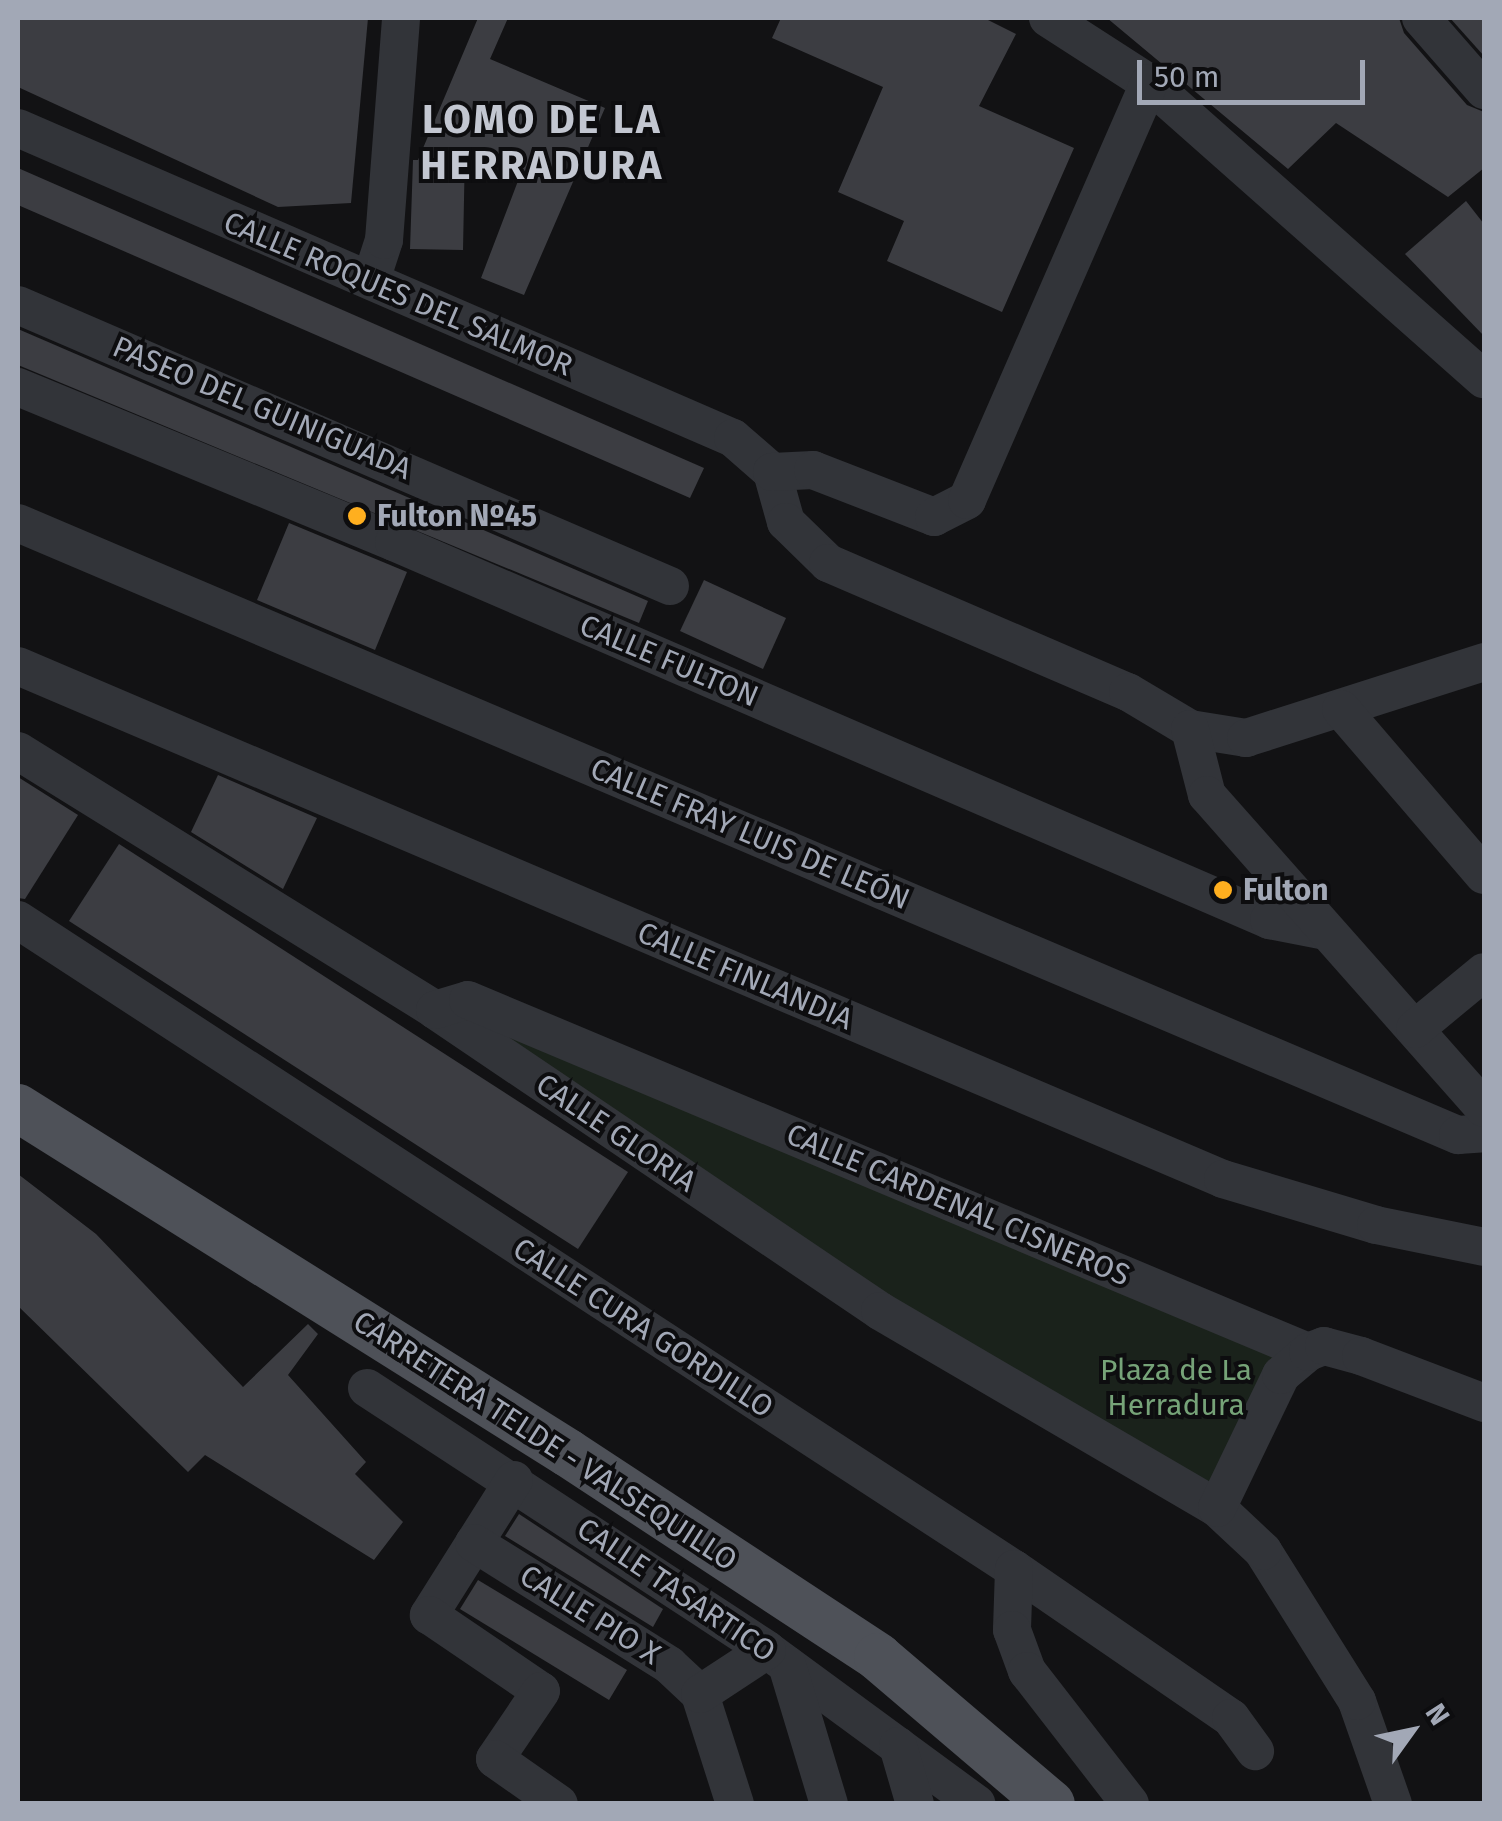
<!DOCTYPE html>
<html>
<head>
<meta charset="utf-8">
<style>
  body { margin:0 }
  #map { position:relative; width:1502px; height:1821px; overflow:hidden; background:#121214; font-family:"Fira Sans",sans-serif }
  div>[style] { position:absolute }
  .green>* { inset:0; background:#1a221b }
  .building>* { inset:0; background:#3c3d42 }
  .minor>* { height:38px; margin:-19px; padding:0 19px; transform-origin:19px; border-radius:19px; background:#323439 }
  .major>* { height:48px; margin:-24px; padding:0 24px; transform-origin:24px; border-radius:24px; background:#4e5158 }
  .dots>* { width:28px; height:28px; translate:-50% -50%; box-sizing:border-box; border:5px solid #0d0d0f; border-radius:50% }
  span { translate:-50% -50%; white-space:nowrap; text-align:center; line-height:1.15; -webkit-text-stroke:8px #0d0d0f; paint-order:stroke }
  .street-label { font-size:30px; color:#a2a8b6 }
  .poi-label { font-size:30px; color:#a2a8b6; font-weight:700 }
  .left { translate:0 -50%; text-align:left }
  .park-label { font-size:30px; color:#76a378 }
  .district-label { font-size:40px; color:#c3c7d1; font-weight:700; letter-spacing:2.5px }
  .frame { position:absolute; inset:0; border:20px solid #a2a8b6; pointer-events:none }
  .north { position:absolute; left:1362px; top:1681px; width:100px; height:100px; -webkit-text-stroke:8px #0d0d0f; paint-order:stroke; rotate:57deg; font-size:28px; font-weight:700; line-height:40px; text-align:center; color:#a2a8b6 }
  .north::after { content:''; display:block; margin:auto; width:35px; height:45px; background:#a2a8b6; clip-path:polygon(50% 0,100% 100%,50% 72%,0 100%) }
  .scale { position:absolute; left:1137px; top:60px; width:228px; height:45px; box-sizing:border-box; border:5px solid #a2a8b6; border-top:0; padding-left:12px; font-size:30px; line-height:35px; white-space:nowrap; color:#a2a8b6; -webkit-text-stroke:8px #0d0d0f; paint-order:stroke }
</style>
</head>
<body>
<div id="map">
  <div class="green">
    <i style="clip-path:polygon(471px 1008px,1286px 1354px,1215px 1495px,887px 1307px,456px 1016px)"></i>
  </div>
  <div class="building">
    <i style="clip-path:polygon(18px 18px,368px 18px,351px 203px,278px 207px,18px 87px)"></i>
    <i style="clip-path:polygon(478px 18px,508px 18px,490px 59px,605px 108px,524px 295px,481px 278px,521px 173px,465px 149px,463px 250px,410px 249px,413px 160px,418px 160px)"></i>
    <i style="clip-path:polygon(781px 18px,984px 18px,1016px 34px,979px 106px,1074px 148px,1002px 312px,887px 261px,904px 221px,838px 192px,883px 87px,772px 38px)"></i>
    <i style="clip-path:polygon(1107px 18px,1399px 18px,1404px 33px,1467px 105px,1484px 112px,1484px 168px,1448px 197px,1336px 123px,1288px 169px)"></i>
    <i style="clip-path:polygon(1450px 18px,1484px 18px,1484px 56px)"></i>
    <i style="clip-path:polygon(18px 168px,704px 468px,690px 498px,18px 205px)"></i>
    <i style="clip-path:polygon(1466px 201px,1484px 224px,1484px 336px,1405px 254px)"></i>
    <i style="clip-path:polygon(18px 329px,648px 601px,639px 623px,18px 365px)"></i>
    <i style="clip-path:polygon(289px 523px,407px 572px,375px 650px,257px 600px)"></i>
    <i style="clip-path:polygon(704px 580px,786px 618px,763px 669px,680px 631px)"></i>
    <i style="clip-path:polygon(218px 775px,317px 818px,283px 889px,191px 832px)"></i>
    <i style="clip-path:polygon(18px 777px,78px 815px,25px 899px,18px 898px)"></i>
    <i style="clip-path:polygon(119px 844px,628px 1172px,578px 1249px,69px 921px)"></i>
    <i style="clip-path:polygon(18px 1174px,96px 1234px,243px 1387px,308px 1324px,318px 1334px,288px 1375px,366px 1462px,355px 1474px,403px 1522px,374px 1560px,205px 1455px,188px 1472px,18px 1306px)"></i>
    <i style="clip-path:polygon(519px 1514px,663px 1609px,653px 1627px,505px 1536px)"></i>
    <i style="clip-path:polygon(478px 1580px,627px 1670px,609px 1700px,460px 1609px)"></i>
  </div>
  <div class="minor">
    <i style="left:1048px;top:18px;width:120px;rotate:32.8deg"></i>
    <i style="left:1149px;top:83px;width:447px;rotate:41.5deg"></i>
    <i style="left:1421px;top:18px;width:96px;rotate:48.8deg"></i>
    <i style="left:18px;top:128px;width:779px;rotate:23.44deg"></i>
    <i style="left:733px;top:438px;width:52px;rotate:41.1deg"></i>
    <i style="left:772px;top:472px;width:52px;rotate:74.4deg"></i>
    <i style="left:786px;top:522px;width:59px;rotate:44.3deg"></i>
    <i style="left:828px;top:563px;width:327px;rotate:23.3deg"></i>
    <i style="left:1128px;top:692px;width:72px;rotate:30.8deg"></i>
    <i style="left:1190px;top:729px;width:57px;rotate:9.1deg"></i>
    <i style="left:1246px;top:738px;width:250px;rotate:-17.7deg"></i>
    <i style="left:372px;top:277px;width:39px;rotate:-72deg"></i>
    <i style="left:384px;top:240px;width:223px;rotate:-85.6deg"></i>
    <i style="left:18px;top:305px;width:710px;rotate:23.32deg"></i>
    <i style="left:18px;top:387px;width:407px;rotate:22.4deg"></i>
    <i style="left:394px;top:542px;width:953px;rotate:23.36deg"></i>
    <i style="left:1269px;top:920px;width:53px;rotate:10.9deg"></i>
    <i style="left:772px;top:472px;width:41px;rotate:-2.8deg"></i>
    <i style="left:813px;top:470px;width:130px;rotate:21.2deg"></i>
    <i style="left:934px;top:517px;width:37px;rotate:-27deg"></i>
    <i style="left:967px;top:500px;width:455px;rotate:-66.4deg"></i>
    <i style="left:18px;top:523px;width:1565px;rotate:23.03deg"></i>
    <i style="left:1458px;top:1135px;width:26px;rotate:-4deg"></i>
    <i style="left:18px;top:666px;width:1310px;rotate:23.06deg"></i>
    <i style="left:1223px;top:1179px;width:160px;rotate:16.7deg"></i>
    <i style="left:1376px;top:1225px;width:110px;rotate:11.5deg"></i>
    <i style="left:1341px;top:709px;width:219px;rotate:49.3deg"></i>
    <i style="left:1190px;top:729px;width:68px;rotate:75.6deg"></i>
    <i style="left:1207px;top:795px;width:418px;rotate:48.5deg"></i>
    <i style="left:18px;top:751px;width:491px;rotate:31.8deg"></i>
    <i style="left:435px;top:1010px;width:537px;rotate:34.07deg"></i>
    <i style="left:880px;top:1311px;width:390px;rotate:30.3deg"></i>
    <i style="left:18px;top:920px;width:1189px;rotate:33.09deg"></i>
    <i style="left:1014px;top:1569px;width:263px;rotate:34.5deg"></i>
    <i style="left:1231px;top:1718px;width:41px;rotate:54deg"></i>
    <i style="left:435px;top:1010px;width:34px;rotate:-17deg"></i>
    <i style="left:468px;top:1000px;width:911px;rotate:22.74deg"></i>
    <i style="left:1415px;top:1029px;width:89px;rotate:-39.6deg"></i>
    <i style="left:367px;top:1388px;width:478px;rotate:33.2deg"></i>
    <i style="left:767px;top:1650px;width:260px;rotate:36.3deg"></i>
    <i style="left:514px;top:1480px;width:160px;rotate:122.2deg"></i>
    <i style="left:429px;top:1615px;width:135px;rotate:34.2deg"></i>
    <i style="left:541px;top:1691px;width:82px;rotate:124.1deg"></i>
    <i style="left:495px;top:1759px;width:78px;rotate:35.1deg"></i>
    <i style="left:474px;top:1543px;width:230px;rotate:32deg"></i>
    <i style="left:669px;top:1665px;width:42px;rotate:43.1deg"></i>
    <i style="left:1014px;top:1569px;width:61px;rotate:91.9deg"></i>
    <i style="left:1012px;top:1630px;width:44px;rotate:69.9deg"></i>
    <i style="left:1027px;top:1671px;width:168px;rotate:52.2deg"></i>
    <i style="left:787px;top:1665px;width:145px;rotate:73.2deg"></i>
    <i style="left:898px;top:1746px;width:60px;rotate:73.7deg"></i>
    <i style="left:735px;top:1804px;width:115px;rotate:-107.7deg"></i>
    <i style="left:700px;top:1694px;width:80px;rotate:-33.3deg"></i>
    <i style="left:1393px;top:1804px;width:109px;rotate:-109.3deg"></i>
    <i style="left:1357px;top:1701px;width:177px;rotate:-122.1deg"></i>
    <i style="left:1263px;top:1551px;width:63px;rotate:-136.9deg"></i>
    <i style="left:1217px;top:1508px;width:148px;rotate:-64.3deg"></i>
    <i style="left:1281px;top:1375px;width:35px;rotate:-40deg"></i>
    <i style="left:1308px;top:1352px;width:17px;rotate:-21deg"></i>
    <i style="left:1324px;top:1346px;width:38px;rotate:15deg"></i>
    <i style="left:1361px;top:1356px;width:132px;rotate:20.9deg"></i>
  </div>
  <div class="major">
    <i style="left:18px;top:1108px;width:649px;rotate:32.1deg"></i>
    <i style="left:568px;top:1453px;width:371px;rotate:33.3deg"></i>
    <i style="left:878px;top:1657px;width:227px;rotate:40.4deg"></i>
  </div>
  <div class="dots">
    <i style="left:357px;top:516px;background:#ffaf1f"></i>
    <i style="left:1223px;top:890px;background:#ffaf1f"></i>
  </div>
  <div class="street-label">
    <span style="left:398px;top:294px;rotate:23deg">CALLE ROQUES DEL SALMOR</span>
    <span style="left:262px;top:408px;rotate:23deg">PASEO DEL GUINIGUADA</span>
    <span style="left:669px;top:661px;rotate:23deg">CALLE FULTON</span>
    <span style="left:750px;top:834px;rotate:23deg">CALLE FRAY LUIS DE LEÓN</span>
    <span style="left:745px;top:976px;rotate:23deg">CALLE FINLANDIA</span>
    <span style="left:616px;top:1133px;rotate:34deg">CALLE GLORIA</span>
    <span style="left:958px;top:1205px;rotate:23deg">CALLE CARDENAL CISNEROS</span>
    <span style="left:643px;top:1328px;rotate:33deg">CALLE CURA GORDILLO</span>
    <span style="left:545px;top:1441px;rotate:33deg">CARRETERA TELDE - VALSEQUILLO</span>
    <span style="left:676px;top:1590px;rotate:34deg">CALLE TASARTICO</span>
    <span style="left:590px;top:1615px;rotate:32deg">CALLE PIO X</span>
  </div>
  <div class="poi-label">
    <span class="left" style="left:377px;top:516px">Fulton Nº45</span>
    <span class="left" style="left:1243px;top:890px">Fulton</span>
  </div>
  <div class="park-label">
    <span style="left:1176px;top:1387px">Plaza de La<br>Herradura</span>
  </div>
  <div class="district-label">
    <span style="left:542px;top:143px">LOMO DE LA<br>HERRADURA</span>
  </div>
  <div class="frame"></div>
  <div class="north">N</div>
  <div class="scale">50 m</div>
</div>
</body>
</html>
